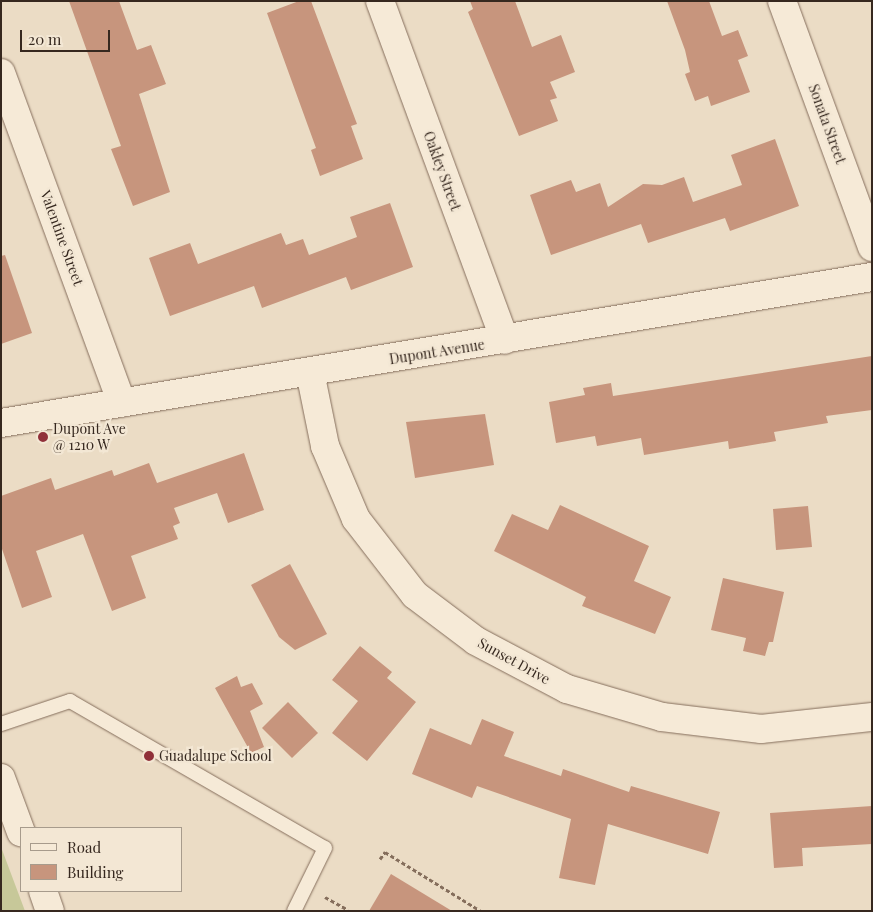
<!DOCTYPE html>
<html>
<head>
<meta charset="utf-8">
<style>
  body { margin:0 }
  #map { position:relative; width:873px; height:912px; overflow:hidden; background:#ebdcc5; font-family:"Playfair Display",serif }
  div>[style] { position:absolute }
  .green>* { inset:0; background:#c7c899 }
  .building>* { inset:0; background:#c7957d }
  .path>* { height:3px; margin-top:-1.5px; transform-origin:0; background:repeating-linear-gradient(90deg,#856e5c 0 4px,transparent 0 6.5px) }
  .roads { filter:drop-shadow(0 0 1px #856e5c) drop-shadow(0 0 1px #856e5c) }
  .lane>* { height:14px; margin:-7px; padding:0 7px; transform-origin:7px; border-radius:7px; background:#f6ead7 }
  .street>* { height:28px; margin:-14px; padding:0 14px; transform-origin:14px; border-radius:14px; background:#f6ead7 }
  .dots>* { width:14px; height:14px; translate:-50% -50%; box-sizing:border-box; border:2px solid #f3e7d4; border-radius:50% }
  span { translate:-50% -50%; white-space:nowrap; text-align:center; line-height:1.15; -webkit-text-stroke:4.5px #f3e7d4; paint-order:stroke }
  .street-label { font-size:14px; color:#36281f }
  .poi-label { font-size:14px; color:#36281f }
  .left { translate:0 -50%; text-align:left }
  .frame { position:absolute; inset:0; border:2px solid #36281f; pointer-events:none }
  .legend { position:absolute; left:20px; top:827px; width:162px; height:65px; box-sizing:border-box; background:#f3e7d4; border:1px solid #a79b8c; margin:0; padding:6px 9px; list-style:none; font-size:15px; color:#36281f }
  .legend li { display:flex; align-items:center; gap:10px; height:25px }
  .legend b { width:25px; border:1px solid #a79b8c }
  .scale { position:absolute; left:20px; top:30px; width:90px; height:22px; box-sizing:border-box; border:2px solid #36281f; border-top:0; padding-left:6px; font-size:15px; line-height:18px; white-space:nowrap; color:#36281f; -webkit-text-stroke:4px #f3e7d4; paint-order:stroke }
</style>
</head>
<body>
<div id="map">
  <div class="green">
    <i style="clip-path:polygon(1px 847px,25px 911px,1px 911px)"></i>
  </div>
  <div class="building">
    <i style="clip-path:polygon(69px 1px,119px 1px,137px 50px,151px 45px,166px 84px,139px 94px,170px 192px,133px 206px,111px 149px,121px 146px)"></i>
    <i style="clip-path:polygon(299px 1px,311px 1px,357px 124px,351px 126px,363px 159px,320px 176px,311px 150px,316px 148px,267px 13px)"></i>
    <i style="clip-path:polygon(470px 1px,515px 1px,532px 47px,561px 35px,575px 72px,550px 82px,557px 98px,550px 100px,558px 121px,519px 136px,468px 12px,473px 9px)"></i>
    <i style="clip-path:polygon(667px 1px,709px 1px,722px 36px,738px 30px,748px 56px,738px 60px,750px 92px,711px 106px,708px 96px,695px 101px,685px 74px,690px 72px,685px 50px)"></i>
    <i style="clip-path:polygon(775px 139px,799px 206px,730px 231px,725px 218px,648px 243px,641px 224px,551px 255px,530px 195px,571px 180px,576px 192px,600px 183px,608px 207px,643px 184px,662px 185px,684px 177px,693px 202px,742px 185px,731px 155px)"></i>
    <i style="clip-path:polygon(390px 203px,413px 267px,351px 290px,346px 277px,262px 308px,254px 286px,170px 316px,149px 258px,190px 243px,198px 264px,281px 233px,286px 245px,303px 239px,309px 255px,357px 237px,350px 217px)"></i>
    <i style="clip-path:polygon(5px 255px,32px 333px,1px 344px,1px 256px)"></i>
    <i style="clip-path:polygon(872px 356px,872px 410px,826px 416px,828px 423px,774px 432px,776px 441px,729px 449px,728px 441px,644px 455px,641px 438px,597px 446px,595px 436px,556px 443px,549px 402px,585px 395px,583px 388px,611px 383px,613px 396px)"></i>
    <i style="clip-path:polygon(485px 414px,494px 465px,415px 478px,406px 422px)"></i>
    <i style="clip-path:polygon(244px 453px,264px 510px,228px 523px,217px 493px,174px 508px,180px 523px,173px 526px,178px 539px,131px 556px,146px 598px,112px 611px,83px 534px,36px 551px,52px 597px,22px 608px,1px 546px,1px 496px,51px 478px,55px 490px,112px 470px,114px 476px,149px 463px,157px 483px)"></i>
    <i style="clip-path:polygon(560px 505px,649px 546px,634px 581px,671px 597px,655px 634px,582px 606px,586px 597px,494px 551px,512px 514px,548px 530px)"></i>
    <i style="clip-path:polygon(808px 506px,812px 547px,776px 550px,773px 509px)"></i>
    <i style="clip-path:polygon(290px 564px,327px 634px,295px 650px,279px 637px,251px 585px)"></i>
    <i style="clip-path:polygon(723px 578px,784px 592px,773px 642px,769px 642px,765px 656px,743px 651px,746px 638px,711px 630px)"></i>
    <i style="clip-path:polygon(360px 646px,392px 672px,387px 678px,416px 702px,367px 761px,332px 733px,358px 701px,332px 680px)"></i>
    <i style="clip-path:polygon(237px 676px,241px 687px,252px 683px,263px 704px,250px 711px,264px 747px,251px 753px,215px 688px)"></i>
    <i style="clip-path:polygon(288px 702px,318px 733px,292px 758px,262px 728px)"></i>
    <i style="clip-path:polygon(482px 719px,514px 732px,504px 756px,561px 776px,563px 769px,629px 792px,631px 786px,720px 812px,708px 854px,608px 824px,595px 885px,559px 878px,571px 819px,477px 786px,472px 798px,412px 774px,430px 728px,471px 745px)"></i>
    <i style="clip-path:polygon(872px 806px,872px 844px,802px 848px,803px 866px,774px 868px,770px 813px)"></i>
    <i style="clip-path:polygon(391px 874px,452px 911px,369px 911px)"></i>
  </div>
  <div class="path">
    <i style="left:380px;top:859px;width:9px;rotate:-54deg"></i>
    <i style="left:385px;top:852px;width:113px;rotate:31.6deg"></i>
    <i style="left:325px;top:897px;width:26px;rotate:29deg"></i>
  </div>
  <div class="roads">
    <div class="lane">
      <i style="left:1px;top:724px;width:73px;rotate:-18.4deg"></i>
      <i style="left:70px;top:701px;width:294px;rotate:30deg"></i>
      <i style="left:325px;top:848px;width:70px;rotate:116.2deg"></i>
    </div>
    <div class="street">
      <i style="left:380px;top:1px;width:361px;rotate:69.8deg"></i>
      <i style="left:782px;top:1px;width:262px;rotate:69.9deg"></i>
      <i style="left:1px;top:73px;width:351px;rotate:69.9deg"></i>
      <i style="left:310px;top:372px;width:76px;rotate:78.5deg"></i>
      <i style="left:325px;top:446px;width:79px;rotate:67deg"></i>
      <i style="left:356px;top:519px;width:96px;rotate:52.2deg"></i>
      <i style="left:415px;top:595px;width:76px;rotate:37deg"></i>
      <i style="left:476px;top:641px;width:103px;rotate:27.8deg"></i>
      <i style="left:567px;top:689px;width:99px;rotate:16.4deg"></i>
      <i style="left:662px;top:717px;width:100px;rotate:6.9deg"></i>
      <i style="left:761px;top:729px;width:112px;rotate:-6.2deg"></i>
      <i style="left:1px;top:423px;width:883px;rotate:-9.52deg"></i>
      <i style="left:1px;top:778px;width:58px;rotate:69.7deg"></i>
      <i style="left:43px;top:891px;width:21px;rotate:71deg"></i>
    </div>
  </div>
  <div class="dots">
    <i style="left:43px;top:437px;background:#903039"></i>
    <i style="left:149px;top:756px;background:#903039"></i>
  </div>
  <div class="street-label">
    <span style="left:827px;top:124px;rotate:70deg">Sonata Street</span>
    <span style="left:442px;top:171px;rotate:70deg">Oakley Street</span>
    <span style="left:62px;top:238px;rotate:70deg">Valentine Street</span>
    <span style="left:437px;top:352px;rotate:-9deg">Dupont Avenue</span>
    <span style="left:514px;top:661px;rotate:29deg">Sunset Drive</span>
  </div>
  <div class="poi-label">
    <span class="left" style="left:53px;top:437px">Dupont Ave<br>@ 1210 W</span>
    <span class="left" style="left:159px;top:756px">Guadalupe School</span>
  </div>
  <div class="frame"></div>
  <ul class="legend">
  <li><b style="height:6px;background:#f6ead7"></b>Road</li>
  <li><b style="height:14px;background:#c7957d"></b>Building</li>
  </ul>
  <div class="scale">20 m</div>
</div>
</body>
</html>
